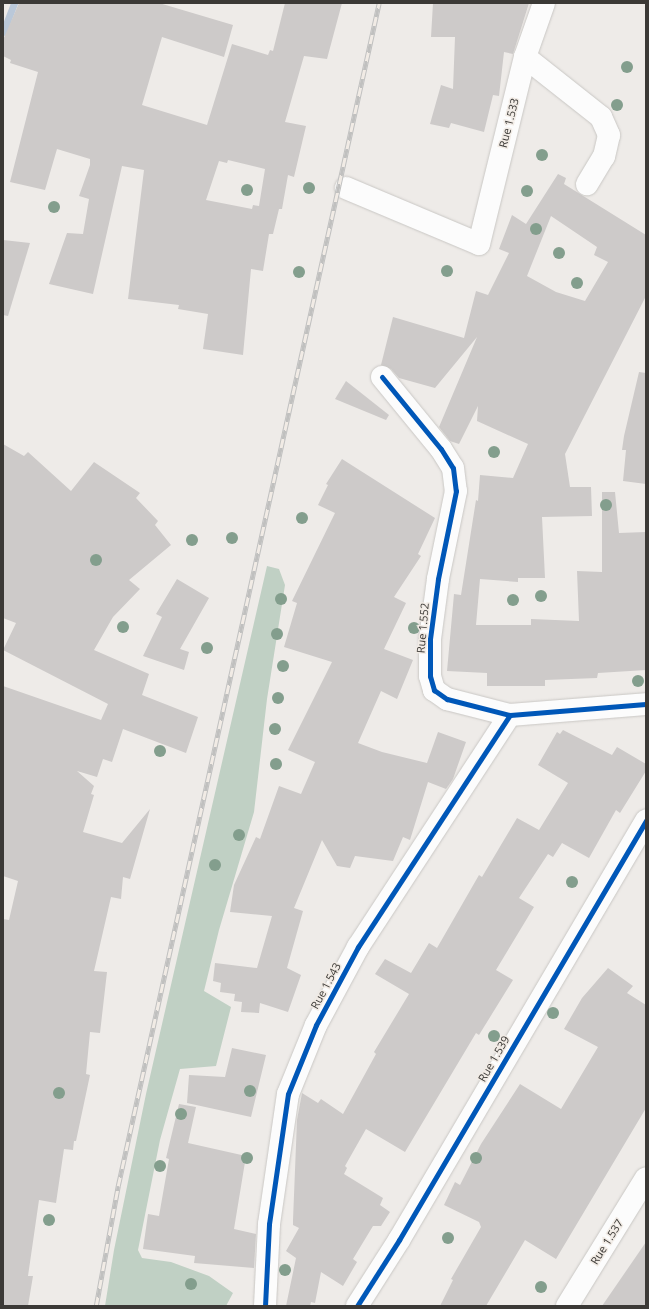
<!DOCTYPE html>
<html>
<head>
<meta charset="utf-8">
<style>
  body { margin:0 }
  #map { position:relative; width:649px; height:1309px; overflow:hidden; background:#eeebe8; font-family:"Open Sans",sans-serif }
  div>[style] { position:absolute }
  .forest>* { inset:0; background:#c0d0c4 }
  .stream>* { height:7px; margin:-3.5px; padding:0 3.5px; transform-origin:3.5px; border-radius:3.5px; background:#bac8d9 }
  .building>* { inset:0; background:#cdcac9 }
  .roads { filter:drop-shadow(0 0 1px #c9c7c4) drop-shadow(0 0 1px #c9c7c4) }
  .minor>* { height:22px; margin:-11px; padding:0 11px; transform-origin:11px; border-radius:11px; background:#fcfcfc }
  .rail>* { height:4.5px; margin-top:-2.25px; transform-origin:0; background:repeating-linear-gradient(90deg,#f1ebe5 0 9px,#c0c0bf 0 18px); box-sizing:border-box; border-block:1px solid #c0c0bf }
  .cycleway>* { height:5px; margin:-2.5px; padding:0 2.5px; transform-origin:2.5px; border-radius:2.5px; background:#0057b8 }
  .trees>* { width:12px; height:12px; margin:-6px; border-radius:50%; background:#839e8d }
  span { translate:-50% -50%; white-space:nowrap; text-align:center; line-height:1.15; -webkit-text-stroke:3px #f1ebe5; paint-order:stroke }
  .street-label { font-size:11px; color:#3b3936 }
  .frame { position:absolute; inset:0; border:4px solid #3b3936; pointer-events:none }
</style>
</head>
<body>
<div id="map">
  <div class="forest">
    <i style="clip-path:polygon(267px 566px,279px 569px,285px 585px,267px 699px,254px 812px,219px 930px,204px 991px,231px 1007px,216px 1066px,180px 1069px,160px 1140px,138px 1250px,142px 1258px,171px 1262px,209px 1276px,233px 1293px,226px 1306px,105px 1306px,114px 1250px,146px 1094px)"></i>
  </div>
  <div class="stream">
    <i style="left:3px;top:32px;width:31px;rotate:-69deg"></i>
  </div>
  <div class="building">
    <i style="clip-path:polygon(evenodd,19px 3px,159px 3px,233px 25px,224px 57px,162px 37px,142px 105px,207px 125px,232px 44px,268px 55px,270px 50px,273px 51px,285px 3px,342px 3px,327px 59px,304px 56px,285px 122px,306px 126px,294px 177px,288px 175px,282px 209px,279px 209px,273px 234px,269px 234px,263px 271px,251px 269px,243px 355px,203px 349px,208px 314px,178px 309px,179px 305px,128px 299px,144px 170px,122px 166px,93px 294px,49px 284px,67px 233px,83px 234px,89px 199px,79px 196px,90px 165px,90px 159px,57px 149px,45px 190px,10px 182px,38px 72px,10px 63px,11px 60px,3px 56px,3px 40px,19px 3px,228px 160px,265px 169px,259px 206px,253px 205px,252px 209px,206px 200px,219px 161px,227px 163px,228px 160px)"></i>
    <i style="clip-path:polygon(433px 3px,529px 3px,513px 54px,504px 52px,499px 96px,493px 95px,484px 132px,451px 123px,449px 128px,430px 124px,441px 85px,453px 89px,455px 37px,431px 37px)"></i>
    <i style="clip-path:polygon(evenodd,558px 174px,566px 178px,564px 184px,646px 235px,646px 296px,565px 454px,570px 487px,591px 487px,592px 516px,542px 517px,545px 578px,518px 578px,518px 582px,480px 579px,476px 625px,531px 625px,531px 619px,579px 621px,577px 571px,602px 572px,602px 492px,615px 492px,619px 533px,646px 532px,646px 670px,598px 673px,597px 678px,545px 680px,545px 686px,487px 686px,487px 673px,447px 671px,454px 594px,461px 595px,476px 500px,478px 501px,480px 475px,513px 478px,528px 444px,477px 421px,478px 406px,459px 444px,450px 441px,439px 427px,477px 337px,435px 388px,399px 378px,391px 369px,381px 365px,393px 317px,464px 338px,476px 291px,488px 295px,509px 253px,499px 249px,512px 215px,526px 224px,558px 174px,551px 216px,597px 247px,594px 255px,608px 262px,585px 301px,556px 292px,527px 276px,551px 216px)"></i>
    <i style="clip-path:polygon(3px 240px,30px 243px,8px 316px,3px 315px)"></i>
    <i style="clip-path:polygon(639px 372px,646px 373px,646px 484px,623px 481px,626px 450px,622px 450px,624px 436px)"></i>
    <i style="clip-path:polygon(346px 381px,389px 415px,386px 420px,335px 399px)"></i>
    <i style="clip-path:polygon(3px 444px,24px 456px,28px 452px,71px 491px,94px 462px,140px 493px,136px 498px,158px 521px,155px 525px,171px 545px,129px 580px,140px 589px,113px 617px,94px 650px,149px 674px,142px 695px,198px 717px,186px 753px,123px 729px,112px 762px,103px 759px,97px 777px,77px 771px,94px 786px,91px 794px,94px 795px,83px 832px,122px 843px,150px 809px,130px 879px,123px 877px,121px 899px,111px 897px,94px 971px,107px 972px,100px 1033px,90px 1032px,86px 1074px,90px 1075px,76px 1141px,74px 1141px,73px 1150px,64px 1149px,56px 1203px,39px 1200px,28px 1276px,33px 1276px,28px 1306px,3px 1306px,3px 919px,9px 920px,18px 881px,3px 876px,3px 686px,101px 720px,108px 704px,3px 650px,16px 623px,3px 618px)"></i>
    <i style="clip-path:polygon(342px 459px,435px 518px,418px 554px,421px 556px,394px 597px,406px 603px,384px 649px,413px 660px,397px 699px,381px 691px,358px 743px,382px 752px,427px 763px,438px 732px,466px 742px,453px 779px,446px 789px,428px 782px,410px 840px,403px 837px,393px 861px,355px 856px,350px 868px,337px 866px,322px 840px,294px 908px,303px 911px,287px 968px,301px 975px,288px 1012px,260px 1003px,259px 1013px,241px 1012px,242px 1002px,234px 1001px,235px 994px,220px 992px,221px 983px,213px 981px,215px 963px,257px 968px,272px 916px,230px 912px,234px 885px,256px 837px,260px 839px,279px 786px,301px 794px,315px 762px,288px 750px,332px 662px,284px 647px,297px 603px,292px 601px,335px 513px,318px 505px,328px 485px,326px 484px)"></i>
    <i style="clip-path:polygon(177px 579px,209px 598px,180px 649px,189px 652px,184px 670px,143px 656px,162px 617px,156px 614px)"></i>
    <i style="clip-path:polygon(563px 730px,612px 755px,617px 747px,646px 764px,646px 771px,620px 813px,616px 810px,589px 858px,562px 843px,553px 857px,548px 854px,519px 898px,534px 907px,496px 970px,513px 980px,479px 1035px,476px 1033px,405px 1152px,366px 1129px,345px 1166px,347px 1168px,344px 1174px,383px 1198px,380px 1205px,390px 1212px,381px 1226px,373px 1226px,353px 1259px,357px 1262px,343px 1286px,321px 1272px,315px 1303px,311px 1302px,310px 1306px,286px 1306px,296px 1258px,286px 1251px,299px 1228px,293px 1225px,293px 1220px,297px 1120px,302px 1093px,318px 1103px,321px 1099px,343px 1114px,376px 1054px,374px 1052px,409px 994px,375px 974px,385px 959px,411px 973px,429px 943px,437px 948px,479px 875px,482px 877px,517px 818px,539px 830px,568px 783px,538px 765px,557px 732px,560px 734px)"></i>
    <i style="clip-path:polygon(608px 968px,633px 986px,627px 993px,646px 1005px,646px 1108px,556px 1259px,525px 1240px,486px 1306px,440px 1306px,453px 1280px,451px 1279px,481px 1227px,479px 1222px,444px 1205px,455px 1182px,460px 1185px,481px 1144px,520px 1084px,561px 1109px,598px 1047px,564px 1029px,582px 998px)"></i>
    <i style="clip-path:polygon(232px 1048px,266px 1055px,251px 1117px,187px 1103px,189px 1075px,225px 1077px)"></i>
    <i style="clip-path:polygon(179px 1104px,196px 1107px,188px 1143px,246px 1156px,234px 1229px,256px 1234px,254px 1268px,194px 1263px,195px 1256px,143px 1249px,148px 1214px,159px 1216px,169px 1159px,166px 1158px)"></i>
    <i style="clip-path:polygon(646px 1242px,646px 1306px,602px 1306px)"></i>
  </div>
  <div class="roads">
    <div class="minor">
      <i style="left:525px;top:57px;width:97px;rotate:38.3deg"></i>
      <i style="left:601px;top:117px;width:20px;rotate:66deg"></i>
      <i style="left:609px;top:135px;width:22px;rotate:103deg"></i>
      <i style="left:604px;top:156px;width:33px;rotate:121deg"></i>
      <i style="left:346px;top:188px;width:144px;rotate:22.8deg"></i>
      <i style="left:479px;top:244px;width:193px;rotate:-76.2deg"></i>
      <i style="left:525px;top:57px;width:57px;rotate:-70.6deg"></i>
      <i style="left:382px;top:377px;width:93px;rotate:50.7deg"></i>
      <i style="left:441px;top:449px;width:22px;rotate:58deg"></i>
      <i style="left:453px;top:468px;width:23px;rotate:83deg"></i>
      <i style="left:456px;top:491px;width:90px;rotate:101.6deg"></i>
      <i style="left:438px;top:579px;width:61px;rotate:97.6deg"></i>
      <i style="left:430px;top:639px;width:37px;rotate:90deg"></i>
      <i style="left:430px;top:676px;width:15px;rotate:74deg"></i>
      <i style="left:434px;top:690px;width:16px;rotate:35deg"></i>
      <i style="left:447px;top:699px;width:65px;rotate:14.3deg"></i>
      <i style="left:510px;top:715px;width:136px;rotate:-4.6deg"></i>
      <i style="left:265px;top:1306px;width:82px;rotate:-87.2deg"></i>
      <i style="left:269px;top:1224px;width:131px;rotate:-81.7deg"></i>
      <i style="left:288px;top:1094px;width:74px;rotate:-67.9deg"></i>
      <i style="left:316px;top:1025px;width:89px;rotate:-61.7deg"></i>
      <i style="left:358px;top:947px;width:277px;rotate:-56.8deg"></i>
      <i style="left:357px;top:1306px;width:78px;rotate:-57.5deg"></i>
      <i style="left:399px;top:1240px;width:487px;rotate:-59.5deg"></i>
      <i style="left:567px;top:1306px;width:150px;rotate:-58.3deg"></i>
    </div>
  </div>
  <div class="rail">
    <i style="left:96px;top:1306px;width:122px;rotate:-79.6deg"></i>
    <i style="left:118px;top:1186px;width:1211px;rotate:-77.56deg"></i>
  </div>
  <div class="cycleway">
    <i style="left:382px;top:377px;width:93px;rotate:50.7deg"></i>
    <i style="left:441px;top:449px;width:22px;rotate:58deg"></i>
    <i style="left:453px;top:468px;width:23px;rotate:83deg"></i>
    <i style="left:456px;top:491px;width:90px;rotate:101.6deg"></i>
    <i style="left:438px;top:579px;width:61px;rotate:97.6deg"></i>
    <i style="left:430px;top:639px;width:37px;rotate:90deg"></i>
    <i style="left:430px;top:676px;width:15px;rotate:74deg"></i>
    <i style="left:434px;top:690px;width:16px;rotate:35deg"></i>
    <i style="left:447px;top:699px;width:65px;rotate:14.3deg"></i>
    <i style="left:510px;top:715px;width:136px;rotate:-4.6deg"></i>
    <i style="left:265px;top:1306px;width:82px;rotate:-87.2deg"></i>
    <i style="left:269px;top:1224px;width:131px;rotate:-81.7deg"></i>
    <i style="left:288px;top:1094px;width:74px;rotate:-67.9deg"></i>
    <i style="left:316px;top:1025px;width:89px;rotate:-61.7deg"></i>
    <i style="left:358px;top:947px;width:277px;rotate:-56.8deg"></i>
    <i style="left:357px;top:1306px;width:78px;rotate:-57.5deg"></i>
    <i style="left:399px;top:1240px;width:487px;rotate:-59.5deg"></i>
  </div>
  <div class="trees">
    <i style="left:627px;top:67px"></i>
    <i style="left:617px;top:105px"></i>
    <i style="left:542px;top:155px"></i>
    <i style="left:309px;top:188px"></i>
    <i style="left:247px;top:190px"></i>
    <i style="left:527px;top:191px"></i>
    <i style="left:54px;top:207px"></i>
    <i style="left:536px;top:229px"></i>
    <i style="left:559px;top:253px"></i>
    <i style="left:447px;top:271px"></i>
    <i style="left:299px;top:272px"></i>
    <i style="left:577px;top:283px"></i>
    <i style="left:494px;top:452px"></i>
    <i style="left:606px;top:505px"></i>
    <i style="left:302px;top:518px"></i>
    <i style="left:232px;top:538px"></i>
    <i style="left:192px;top:540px"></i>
    <i style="left:96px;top:560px"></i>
    <i style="left:541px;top:596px"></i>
    <i style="left:281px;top:599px"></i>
    <i style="left:513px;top:600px"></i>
    <i style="left:123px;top:627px"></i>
    <i style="left:414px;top:628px"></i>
    <i style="left:277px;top:634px"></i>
    <i style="left:207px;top:648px"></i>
    <i style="left:283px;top:666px"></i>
    <i style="left:638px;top:681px"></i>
    <i style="left:278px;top:698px"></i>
    <i style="left:275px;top:729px"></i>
    <i style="left:160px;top:751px"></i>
    <i style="left:276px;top:764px"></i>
    <i style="left:239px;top:835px"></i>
    <i style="left:215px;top:865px"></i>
    <i style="left:572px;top:882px"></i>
    <i style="left:553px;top:1013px"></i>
    <i style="left:494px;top:1036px"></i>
    <i style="left:250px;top:1091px"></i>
    <i style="left:59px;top:1093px"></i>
    <i style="left:181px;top:1114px"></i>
    <i style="left:247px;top:1158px"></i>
    <i style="left:476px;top:1158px"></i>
    <i style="left:160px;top:1166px"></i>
    <i style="left:49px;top:1220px"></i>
    <i style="left:448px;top:1238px"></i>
    <i style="left:285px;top:1270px"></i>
    <i style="left:191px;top:1284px"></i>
    <i style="left:541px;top:1287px"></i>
  </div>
  <div class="street-label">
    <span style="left:509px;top:123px;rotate:-76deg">Rue 1.533</span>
    <span style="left:423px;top:628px;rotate:-85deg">Rue 1.552</span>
    <span style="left:326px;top:986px;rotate:-62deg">Rue 1.543</span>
    <span style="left:494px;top:1059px;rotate:-60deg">Rue 1.539</span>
    <span style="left:607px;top:1242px;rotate:-58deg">Rue 1.537</span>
  </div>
  <div class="frame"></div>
</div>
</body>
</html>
